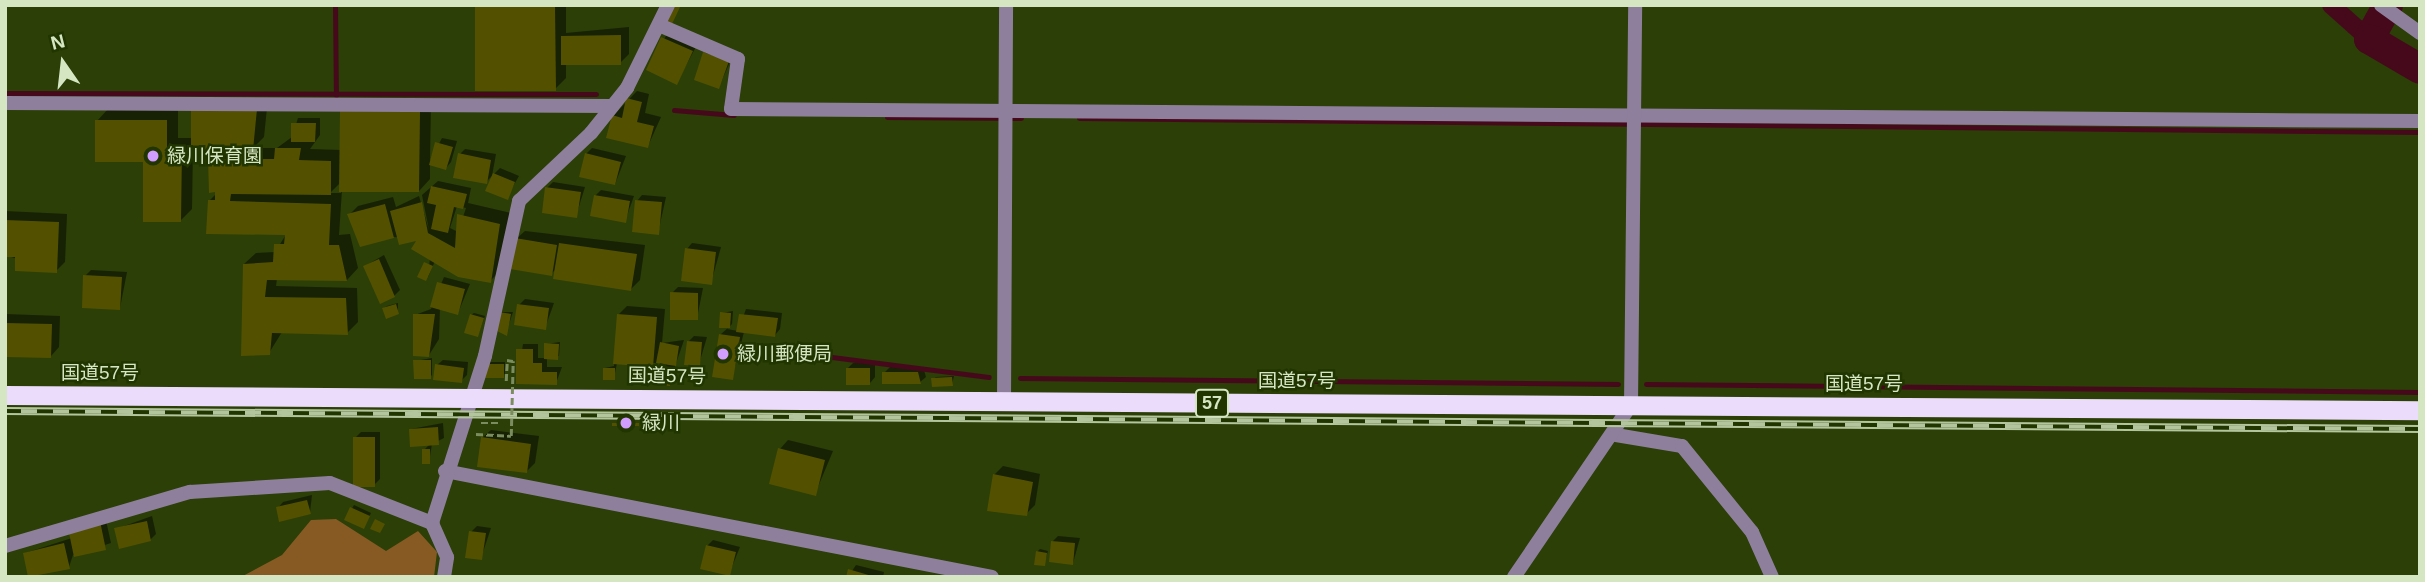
<!DOCTYPE html>
<html>
<head>
<meta charset="utf-8">
<style>
  body { margin:0 }
  #map { position:relative; width:2425px; height:582px; overflow:hidden; background:#2b3f07; font-family:Helvetica,"Noto Sans JP",sans-serif }
  div>[style] { position:absolute }
  .forest>* { inset:0; background:#875a24 }
  .shadow>* { inset:0; background:#0007 }
  .stream>* { height:5px; margin:-2.5px; padding:0 2.5px; transform-origin:2.5px; border-radius:2.5px; background:#46091c }
  .canal>* { height:18px; margin:-9px; padding:0 9px; transform-origin:9px; border-radius:9px; background:#46091c }
  .river>* { height:30px; margin:-15px; padding:0 15px; transform-origin:15px; border-radius:15px; background:#46091c }
  .building>* { inset:0; background:#535100 }
  .path>* { height:2.5px; margin-top:-1.25px; transform-origin:0; background:repeating-linear-gradient(90deg,#7b8d5f 0 7px,transparent 0 10.5px) }
  .minor>* { height:14px; margin:-7px; padding:0 7px; transform-origin:7px; border-radius:7px; background:#8e7f9c }
  .trunk>* { height:19px; margin:-9.5px; padding:0 9.5px; transform-origin:9.5px; border-radius:9.5px; background:#ecdcfc }
  .rail>* { height:8px; margin-top:-4px; transform-origin:0; background:repeating-linear-gradient(90deg,#213500 0 16px,#b3c59d 0 32px); box-sizing:border-box; border-block:2px solid #b3c59d }
  .path-bridge>* { height:2.5px; margin-top:-1.25px; transform-origin:0; background:repeating-linear-gradient(90deg,#7b8d5f 0 7px,transparent 0 10.5px) }
  .dots>* { width:19px; height:19px; translate:-50% -50%; box-sizing:border-box; border:4px solid #213500; border-radius:50% }
  span { translate:-50% -50%; white-space:nowrap; text-align:center; line-height:1.15; -webkit-text-stroke:5px #213500; paint-order:stroke }
  .shield-label span { padding:2px 5px; background:#213500; border:2px solid; border-radius:5px; -webkit-text-stroke-width:0 }
  .shield-label { font-size:18px; color:#d5e6c2; font-weight:700 }
  .poi-label { font-size:19px; color:#d5e6c2 }
  .left { translate:0 -50%; text-align:left }
  .street-label { font-size:19px; color:#d5e6c2 }
  .frame { position:absolute; inset:0; border:7px solid #d5e6c2; pointer-events:none }
  .north { position:absolute; left:28px; top:28px; width:70px; height:70px; -webkit-text-stroke:5px #213500; paint-order:stroke; rotate:346deg; font-size:19px; font-weight:700; line-height:28px; text-align:center; color:#d5e6c2 }
  .north::after { content:''; display:block; margin:auto; width:24px; height:32px; background:#d5e6c2; clip-path:polygon(50% 0,100% 100%,50% 72%,0 100%) }
</style>
</head>
<body>
<div id="map">
  <div class="forest">
    <i style="clip-path:polygon(336px 519px,386px 551px,418px 531px,437px 552px,434px 577px,241px 577px,282px 555px,311px 520px)"></i>
  </div>
  <div class="shadow">
    <i style="clip-path:polygon(477px 5px,566px 5px,566px 33px,629px 27px,629px 54px,620px 63px,566px 63px,566px 78px,555px 89px)"></i>
    <i style="clip-path:polygon(668px 32px,697px 45px,677px 82px,648px 69px)"></i>
    <i style="clip-path:polygon(710px 48px,733px 55px,719px 87px,705px 53px)"></i>
    <i style="clip-path:polygon(637px 91px,649px 94px,645px 113px,661px 117px,648px 146px,613px 116px)"></i>
    <i style="clip-path:polygon(evenodd,268px 98px,264px 137px,253px 148px,277px 148px,292px 137px,298px 118px,320px 118px,320px 135px,310px 149px,341px 150px,431px 101px,430px 161px,442px 138px,457px 141px,451px 162px,446px 168px,430px 164px,430px 179px,419px 191px,342px 190px,339px 235px,350px 234px,358px 268px,347px 280px,277px 279px,276px 286px,357px 288px,358px 322px,347px 333px,282px 332px,269px 353px,244px 264px,256px 253px,275px 252px,287px 233px,209px 201px,217px 193px,209px 160px,222px 147px,193px 147px,192px 209px,181px 220px,145px 160px,97px 121px,108px 109px,178px 110px,178px 138px,192px 138px,268px 98px,341px 182px,341px 193px,330px 193px,341px 182px)"></i>
    <i style="clip-path:polygon(592px 148px,626px 156px,615px 184px,586px 154px)"></i>
    <i style="clip-path:polygon(465px 149px,496px 154px,492px 176px,500px 168px,519px 176px,507px 197px,494px 174px,486px 182px,460px 154px)"></i>
    <i style="clip-path:polygon(evenodd,438px 181px,471px 188px,468px 203px,511px 213px,502px 269px,490px 281px,435px 261px,428px 277px,430px 258px,419px 238px,393px 237px,349px 215px,358px 206px,393px 197px,396px 207px,419px 196px,429px 230px,422px 195px,438px 181px,457px 206px,466px 208px,458px 232px,450px 228px,457px 206px)"></i>
    <i style="clip-path:polygon(553px 182px,585px 187px,576px 216px,547px 188px)"></i>
    <i style="clip-path:polygon(601px 190px,634px 196px,625px 221px,595px 196px)"></i>
    <i style="clip-path:polygon(642px 195px,666px 197px,658px 233px,637px 201px)"></i>
    <i style="clip-path:polygon(5px 211px,67px 214px,65px 262px,56px 271px,5px 255px)"></i>
    <i style="clip-path:polygon(525px 231px,645px 245px,640px 280px,631px 289px,557px 268px,551px 274px,516px 239px)"></i>
    <i style="clip-path:polygon(692px 243px,721px 247px,711px 283px,687px 249px)"></i>
    <i style="clip-path:polygon(384px 255px,400px 290px,394px 296px,365px 266px)"></i>
    <i style="clip-path:polygon(91px 270px,127px 272px,120px 308px,85px 276px)"></i>
    <i style="clip-path:polygon(444px 277px,470px 284px,458px 313px,440px 308px,439px 339px,429px 355px,415px 315px,431px 309px)"></i>
    <i style="clip-path:polygon(678px 287px,703px 288px,697px 318px,672px 293px)"></i>
    <i style="clip-path:polygon(525px 299px,554px 303px,545px 328px,519px 305px)"></i>
    <i style="clip-path:polygon(398px 303px,398px 313px,384px 308px,387px 306px)"></i>
    <i style="clip-path:polygon(627px 306px,665px 309px,662px 343px,684px 340px,669px 384px,662px 369px,667px 363px,617px 363px,614px 378px,605px 368px,614px 366px,618px 315px)"></i>
    <i style="clip-path:polygon(746px 309px,782px 313px,780px 329px,775px 335px,744px 332px,732px 378px,720px 335px,729px 327px,722px 313px,733px 311px,732px 324px,727px 329px,738px 331px)"></i>
    <i style="clip-path:polygon(501px 312px,513px 312px,506px 333px)"></i>
    <i style="clip-path:polygon(474px 313px,485px 316px,478px 335px,471px 315px)"></i>
    <i style="clip-path:polygon(5px 314px,60px 316px,59px 347px,51px 356px,5px 355px)"></i>
    <i style="clip-path:polygon(694px 336px,707px 337px,699px 364px,688px 342px)"></i>
    <i style="clip-path:polygon(560px 342px,559px 356px,547px 358px,547px 367px,562px 367px,556px 383px,517px 383px,523px 344px,538px 344px,538px 358px,545px 358px,546px 344px)"></i>
    <i style="clip-path:polygon(432px 358px,432px 375px,430px 377px,415px 361px)"></i>
    <i style="clip-path:polygon(443px 360px,468px 362px,467px 375px,461px 381px,437px 365px)"></i>
    <i style="clip-path:polygon(488px 362px,505px 362px,505px 374px,486px 376px)"></i>
    <i style="clip-path:polygon(853px 363px,875px 363px,875px 377px,870px 383px,848px 368px)"></i>
    <i style="clip-path:polygon(890px 367px,923px 367px,926px 377px,920px 382px,884px 373px)"></i>
    <i style="clip-path:polygon(954px 376px,952px 384px,933px 379px,936px 377px)"></i>
    <i style="clip-path:polygon(443px 423px,444px 438px,432px 444px,429px 462px,424px 450px,430px 444px,411px 429px)"></i>
    <i style="clip-path:polygon(491px 430px,539px 436px,535px 463px,527px 471px,482px 438px)"></i>
    <i style="clip-path:polygon(361px 432px,380px 432px,380px 479px,374px 485px,355px 438px)"></i>
    <i style="clip-path:polygon(788px 440px,833px 451px,815px 494px,780px 449px)"></i>
    <i style="clip-path:polygon(1003px 466px,1040px 474px,1035px 505px,1026px 514px,994px 475px)"></i>
    <i style="clip-path:polygon(312px 495px,310px 512px,278px 508px,283px 502px)"></i>
    <i style="clip-path:polygon(354px 505px,371px 513px,364px 527px,346px 519px)"></i>
    <i style="clip-path:polygon(105px 516px,111px 543px,73px 555px,69px 567px,25px 553px,72px 538px)"></i>
    <i style="clip-path:polygon(152px 516px,156px 534px,150px 540px,116px 529px)"></i>
    <i style="clip-path:polygon(477px 526px,491px 528px,481px 558px,471px 532px)"></i>
    <i style="clip-path:polygon(1058px 536px,1080px 538px,1073px 563px,1052px 542px)"></i>
    <i style="clip-path:polygon(713px 540px,740px 547px,729px 574px,707px 546px)"></i>
    <i style="clip-path:polygon(1040px 549px,1048px 551px,1044px 565px,1037px 552px)"></i>
    <i style="clip-path:polygon(856px 565px,884px 572px,883px 577px,848px 577px)"></i>
  </div>
  <div class="stream">
    <i style="left:335px;top:5px;width:90px;rotate:89.4deg"></i>
    <i style="left:5px;top:93px;width:591px;rotate:0.1deg"></i>
    <i style="left:674px;top:110px;width:60px;rotate:4.8deg"></i>
    <i style="left:887px;top:117px;width:134px;rotate:0.4deg"></i>
    <i style="left:1079px;top:118px;width:1341px;rotate:0.6deg"></i>
    <i style="left:824px;top:356px;width:166px;rotate:7.3deg"></i>
    <i style="left:1020px;top:378px;width:598px;rotate:0.57deg"></i>
    <i style="left:1646px;top:384px;width:774px;rotate:0.59deg"></i>
  </div>
  <div class="canal">
    <i style="left:2331px;top:5px;width:51px;rotate:41.8deg"></i>
  </div>
  <div class="river">
    <i style="left:2388px;top:5px;width:39px;rotate:119deg"></i>
    <i style="left:2369px;top:39px;width:59px;rotate:30.5deg"></i>
  </div>
  <div class="building">
    <i style="clip-path:polygon(475px 5px,555px 5px,556px 91px,475px 91px)"></i>
    <i style="clip-path:polygon(673px 5px,681px 5px,672px 24px,666px 22px)"></i>
    <i style="clip-path:polygon(621px 35px,621px 65px,561px 65px,561px 36px)"></i>
    <i style="clip-path:polygon(661px 37px,693px 51px,677px 85px,646px 70px)"></i>
    <i style="clip-path:polygon(703px 52px,729px 61px,719px 89px,694px 80px)"></i>
    <i style="clip-path:polygon(626px 98px,642px 102px,637px 122px,654px 126px,648px 148px,606px 138px,612px 115px,622px 118px)"></i>
    <i style="clip-path:polygon(191px 108px,257px 109px,253px 150px,245px 151px,245px 159px,274px 159px,275px 148px,301px 148px,299px 160px,331px 161px,331px 195px,231px 194px,230px 201px,331px 204px,329px 245px,339px 245px,347px 281px,267px 280px,265px 297px,346px 298px,348px 335px,272px 333px,270px 355px,241px 356px,243px 264px,273px 262px,274px 244px,284px 244px,285px 235px,206px 234px,208px 200px,215px 200px,215px 192px,209px 193px,208px 159px,229px 159px,229px 149px,191px 149px)"></i>
    <i style="clip-path:polygon(340px 111px,420px 112px,419px 192px,339px 192px)"></i>
    <i style="clip-path:polygon(95px 120px,167px 120px,167px 149px,182px 149px,181px 222px,143px 222px,143px 162px,95px 162px)"></i>
    <i style="clip-path:polygon(291px 123px,316px 123px,315px 142px,291px 142px)"></i>
    <i style="clip-path:polygon(435px 142px,453px 147px,446px 170px,429px 165px)"></i>
    <i style="clip-path:polygon(458px 153px,491px 160px,487px 184px,453px 178px)"></i>
    <i style="clip-path:polygon(585px 153px,621px 162px,615px 185px,579px 177px)"></i>
    <i style="clip-path:polygon(493px 173px,515px 182px,508px 200px,485px 191px)"></i>
    <i style="clip-path:polygon(431px 186px,467px 194px,463px 209px,454px 207px,448px 233px,431px 229px,436px 205px,427px 203px)"></i>
    <i style="clip-path:polygon(545px 187px,581px 192px,577px 218px,542px 213px)"></i>
    <i style="clip-path:polygon(594px 195px,630px 201px,626px 223px,590px 216px)"></i>
    <i style="clip-path:polygon(635px 200px,662px 202px,659px 235px,632px 232px)"></i>
    <i style="clip-path:polygon(422px 202px,428px 233px,455px 248px,457px 214px,500px 224px,491px 283px,458px 277px,411px 249px,416px 241px,399px 245px,390px 211px)"></i>
    <i style="clip-path:polygon(385px 204px,394px 238px,360px 247px,347px 214px)"></i>
    <i style="clip-path:polygon(5px 220px,59px 222px,57px 273px,15px 271px,15px 257px,5px 257px)"></i>
    <i style="clip-path:polygon(515px 238px,557px 245px,552px 276px,510px 269px)"></i>
    <i style="clip-path:polygon(559px 243px,637px 254px,631px 291px,553px 279px)"></i>
    <i style="clip-path:polygon(685px 248px,716px 252px,712px 285px,681px 281px)"></i>
    <i style="clip-path:polygon(379px 259px,395px 297px,380px 304px,363px 266px)"></i>
    <i style="clip-path:polygon(424px 262px,433px 266px,426px 281px,417px 277px)"></i>
    <i style="clip-path:polygon(83px 275px,122px 277px,120px 310px,82px 308px)"></i>
    <i style="clip-path:polygon(437px 282px,465px 289px,458px 315px,430px 307px)"></i>
    <i style="clip-path:polygon(670px 292px,698px 293px,698px 320px,670px 320px)"></i>
    <i style="clip-path:polygon(396px 304px,399px 314px,386px 319px,382px 308px)"></i>
    <i style="clip-path:polygon(517px 304px,549px 308px,546px 330px,514px 325px)"></i>
    <i style="clip-path:polygon(499px 312px,511px 314px,507px 336px,495px 330px)"></i>
    <i style="clip-path:polygon(720px 312px,731px 313px,730px 328px,719px 328px)"></i>
    <i style="clip-path:polygon(413px 314px,435px 314px,429px 357px,413px 356px)"></i>
    <i style="clip-path:polygon(470px 314px,484px 318px,478px 337px,464px 333px)"></i>
    <i style="clip-path:polygon(617px 314px,657px 317px,653px 367px,613px 364px)"></i>
    <i style="clip-path:polygon(739px 314px,778px 318px,775px 337px,736px 332px)"></i>
    <i style="clip-path:polygon(5px 323px,52px 324px,51px 358px,5px 357px)"></i>
    <i style="clip-path:polygon(719px 334px,740px 337px,733px 380px,712px 377px)"></i>
    <i style="clip-path:polygon(687px 341px,702px 342px,700px 366px,684px 365px)"></i>
    <i style="clip-path:polygon(660px 342px,679px 346px,676px 366px,656px 363px)"></i>
    <i style="clip-path:polygon(544px 343px,559px 344px,558px 360px,544px 359px)"></i>
    <i style="clip-path:polygon(516px 349px,533px 349px,533px 363px,542px 363px,542px 372px,557px 372px,557px 385px,516px 384px)"></i>
    <i style="clip-path:polygon(413px 360px,431px 360px,431px 379px,414px 379px)"></i>
    <i style="clip-path:polygon(435px 364px,464px 368px,462px 383px,433px 380px)"></i>
    <i style="clip-path:polygon(484px 364px,504px 364px,504px 378px,484px 378px)"></i>
    <i style="clip-path:polygon(603px 368px,615px 368px,615px 380px,603px 380px)"></i>
    <i style="clip-path:polygon(660px 368px,671px 369px,670px 386px,658px 385px)"></i>
    <i style="clip-path:polygon(846px 368px,870px 368px,870px 385px,846px 385px)"></i>
    <i style="clip-path:polygon(882px 372px,918px 372px,921px 384px,882px 384px)"></i>
    <i style="clip-path:polygon(651px 373px,656px 374px,654px 384px,649px 383px)"></i>
    <i style="clip-path:polygon(952px 377px,953px 386px,932px 387px,931px 378px)"></i>
    <i style="clip-path:polygon(612px 423px,639px 423px,639px 426px,612px 426px)"></i>
    <i style="clip-path:polygon(438px 427px,439px 445px,410px 447px,409px 429px)"></i>
    <i style="clip-path:polygon(353px 437px,375px 437px,375px 487px,353px 487px)"></i>
    <i style="clip-path:polygon(481px 437px,531px 444px,527px 473px,477px 467px)"></i>
    <i style="clip-path:polygon(778px 448px,825px 460px,816px 496px,769px 484px)"></i>
    <i style="clip-path:polygon(422px 449px,430px 449px,430px 464px,422px 464px)"></i>
    <i style="clip-path:polygon(993px 474px,1033px 482px,1027px 516px,987px 511px)"></i>
    <i style="clip-path:polygon(307px 500px,311px 514px,279px 522px,276px 507px)"></i>
    <i style="clip-path:polygon(350px 507px,370px 516px,364px 529px,344px 520px)"></i>
    <i style="clip-path:polygon(375px 519px,385px 524px,380px 533px,370px 529px)"></i>
    <i style="clip-path:polygon(100px 521px,106px 550px,74px 557px,68px 528px)"></i>
    <i style="clip-path:polygon(147px 521px,151px 541px,119px 549px,114px 528px)"></i>
    <i style="clip-path:polygon(469px 531px,486px 533px,482px 560px,465px 558px)"></i>
    <i style="clip-path:polygon(1051px 541px,1075px 543px,1073px 565px,1049px 562px)"></i>
    <i style="clip-path:polygon(64px 543px,70px 569px,28px 577px,23px 553px)"></i>
    <i style="clip-path:polygon(706px 545px,736px 552px,730px 576px,700px 569px)"></i>
    <i style="clip-path:polygon(1036px 551px,1047px 553px,1045px 566px,1034px 565px)"></i>
    <i style="clip-path:polygon(848px 569px,872px 576px,872px 577px,846px 577px)"></i>
  </div>
  <div class="path">
    <i style="left:506px;top:381px;width:21px;rotate:-87deg"></i>
    <i style="left:507px;top:360px;width:6px;rotate:9deg"></i>
    <i style="left:481px;top:423px;width:21px"></i>
    <i style="left:476px;top:434px;width:35px;rotate:3deg"></i>
  </div>
  <div class="minor">
    <i style="left:2381px;top:5px;width:48px;rotate:35.7deg"></i>
    <i style="left:659px;top:25px;width:86px;rotate:23.3deg"></i>
    <i style="left:738px;top:59px;width:50px;rotate:98deg"></i>
    <i style="left:731px;top:109px;width:1689px;rotate:0.41deg"></i>
    <i style="left:5px;top:103px;width:607px;rotate:0.28deg"></i>
    <i style="left:1004px;top:402px;width:397px;rotate:-89.7deg"></i>
    <i style="left:1616px;top:435px;width:67px;rotate:9.5deg"></i>
    <i style="left:1682px;top:446px;width:111px;rotate:50.9deg"></i>
    <i style="left:1752px;top:532px;width:49px;rotate:66deg"></i>
    <i style="left:445px;top:471px;width:557px;rotate:10.97deg"></i>
    <i style="left:5px;top:546px;width:193px;rotate:-16.3deg"></i>
    <i style="left:190px;top:492px;width:140px;rotate:-3.7deg"></i>
    <i style="left:330px;top:483px;width:110px;rotate:21.4deg"></i>
    <i style="left:444px;top:577px;width:20px;rotate:-81deg"></i>
    <i style="left:447px;top:557px;width:37px;rotate:-114deg"></i>
    <i style="left:432px;top:523px;width:175px;rotate:-72.4deg"></i>
    <i style="left:485px;top:356px;width:159px;rotate:-77.6deg"></i>
    <i style="left:519px;top:201px;width:99px;rotate:-43.4deg"></i>
    <i style="left:591px;top:133px;width:58px;rotate:-51.3deg"></i>
    <i style="left:627px;top:88px;width:93px;rotate:-63.7deg"></i>
    <i style="left:1514px;top:577px;width:208px;rotate:-55.8deg"></i>
    <i style="left:1631px;top:405px;width:400px;rotate:-89.4deg"></i>
  </div>
  <div class="trunk">
    <i style="left:5px;top:395px;width:2415px;rotate:0.36deg"></i>
  </div>
  <div class="rail">
    <i style="left:5px;top:411px;width:2415px;rotate:0.43deg"></i>
  </div>
  <div class="path-bridge">
    <i style="left:511px;top:436px;width:75px;rotate:-88.5deg"></i>
  </div>
  <div class="dots">
    <i style="left:153px;top:156px;background:#d19dfe"></i>
    <i style="left:723px;top:354px;background:#d19dfe"></i>
    <i style="left:626px;top:423px;background:#d19dfe"></i>
  </div>
  <div class="shield-label">
    <span style="left:1212px;top:403px">57</span>
  </div>
  <div class="poi-label">
    <span class="left" style="left:167px;top:156px">緑川保育園</span>
    <span class="left" style="left:737px;top:354px">緑川郵便局</span>
    <span class="left" style="left:642px;top:423px">緑川</span>
  </div>
  <div class="street-label">
    <span style="left:100px;top:373px">国道57号</span>
    <span style="left:667px;top:376px;rotate:1deg">国道57号</span>
    <span style="left:1297px;top:381px">国道57号</span>
    <span style="left:1864px;top:384px">国道57号</span>
  </div>
  <div class="frame"></div>
  <div class="north">N</div>
</div>
</body>
</html>
